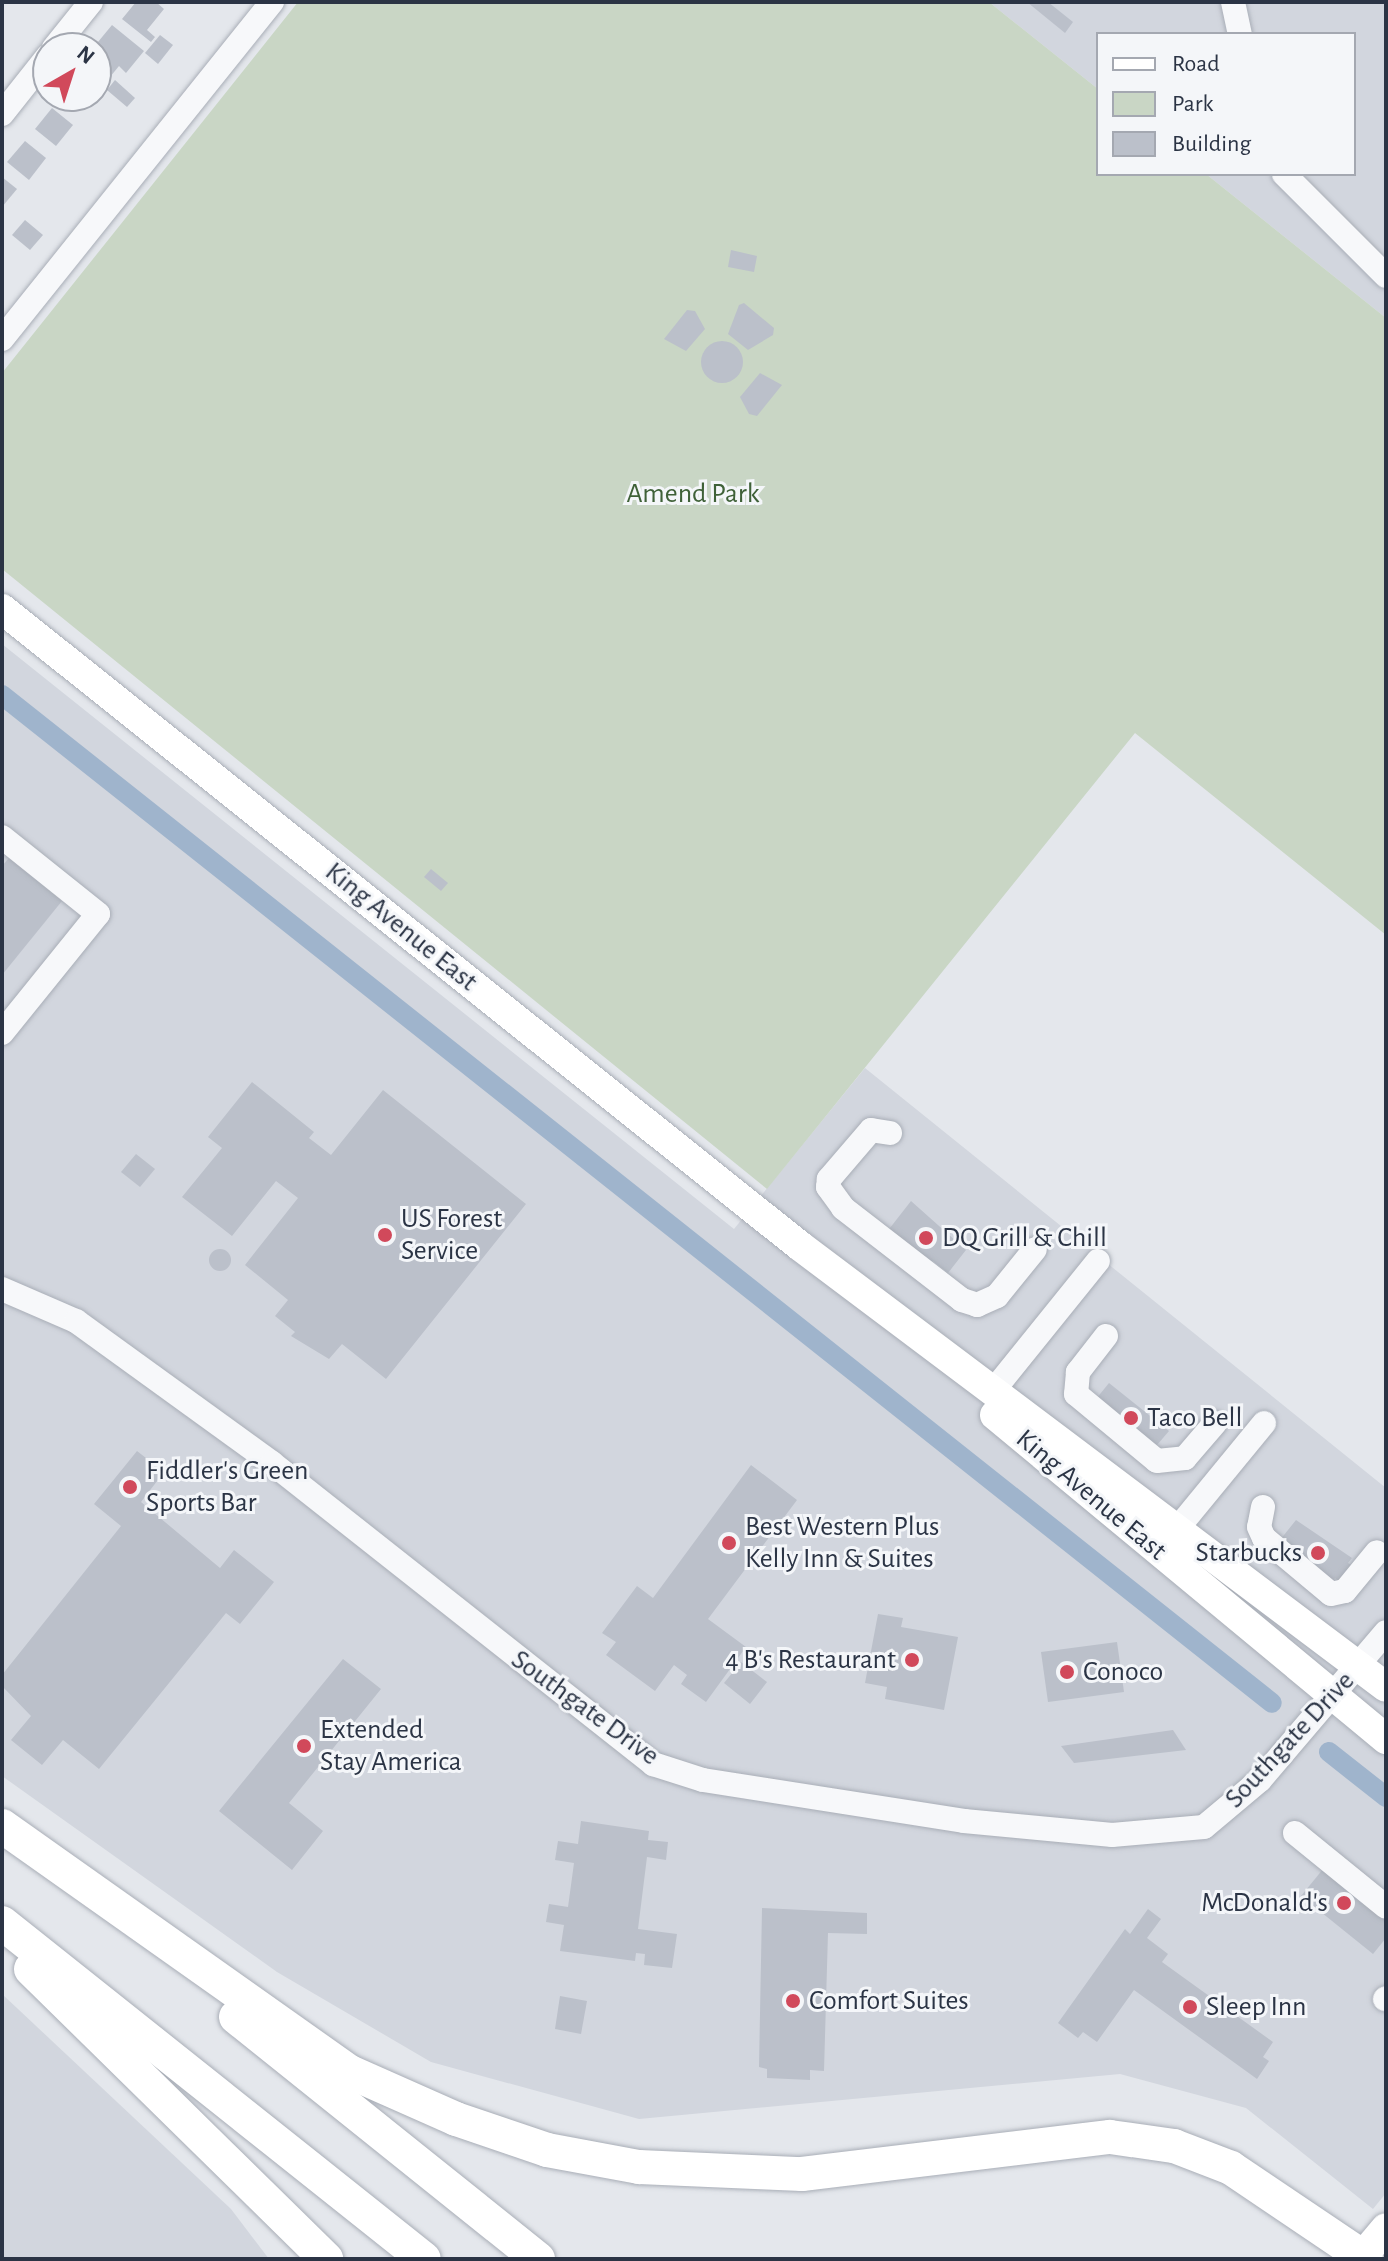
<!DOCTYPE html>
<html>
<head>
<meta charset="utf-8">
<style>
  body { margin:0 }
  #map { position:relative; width:1388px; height:2261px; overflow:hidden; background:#e4e7ec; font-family:"Alegreya Sans",sans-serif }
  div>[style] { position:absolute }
  .built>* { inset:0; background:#d2d6de }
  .green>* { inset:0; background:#c9d6c5 }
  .canal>* { height:20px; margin:-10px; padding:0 10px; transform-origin:10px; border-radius:10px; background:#9fb4cc }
  .building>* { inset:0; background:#bbc0ca }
  .round { border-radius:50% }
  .roads { filter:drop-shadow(0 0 2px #a9aeb7) drop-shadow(0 0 2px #a9aeb7) }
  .minor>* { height:24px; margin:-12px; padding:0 12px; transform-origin:12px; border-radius:12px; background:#f7f8fa }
  .major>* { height:30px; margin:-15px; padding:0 15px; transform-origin:15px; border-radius:15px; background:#fff }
  .highway>* { height:34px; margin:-17px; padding:0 17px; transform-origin:17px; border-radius:17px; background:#fff }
  .dots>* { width:22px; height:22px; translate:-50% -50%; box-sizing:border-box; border:4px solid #f4f6f9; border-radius:50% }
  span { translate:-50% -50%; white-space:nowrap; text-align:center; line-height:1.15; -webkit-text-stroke:6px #f4f6f9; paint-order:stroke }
  .park-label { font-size:28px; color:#3f6138 }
  .street-label { font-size:28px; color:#2b3445 }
  .poi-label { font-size:28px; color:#2b3445 }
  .left { translate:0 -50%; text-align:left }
  .right { translate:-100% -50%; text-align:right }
  .frame { position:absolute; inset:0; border:4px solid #2b3445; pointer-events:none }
  .legend { position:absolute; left:1096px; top:32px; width:260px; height:144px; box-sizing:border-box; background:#f4f6f9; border:2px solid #a4a8b1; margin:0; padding:10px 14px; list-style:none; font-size:24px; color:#2b3445 }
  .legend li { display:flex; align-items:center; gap:16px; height:40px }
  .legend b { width:40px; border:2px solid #a4a8b1 }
  .north { position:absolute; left:32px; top:32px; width:80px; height:80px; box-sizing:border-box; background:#f4f6f9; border:2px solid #a4a8b1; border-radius:50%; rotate:39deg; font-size:22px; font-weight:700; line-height:32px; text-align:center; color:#2b3445 }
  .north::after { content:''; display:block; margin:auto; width:28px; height:36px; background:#d1495b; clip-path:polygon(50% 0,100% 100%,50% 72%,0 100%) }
</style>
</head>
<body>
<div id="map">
  <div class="built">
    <i style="clip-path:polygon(989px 2px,1386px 2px,1386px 318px,1206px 174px,1354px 174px,1354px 34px,1098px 34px,1098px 89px)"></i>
    <i style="clip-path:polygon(2px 644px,734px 1229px,865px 1068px,1386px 1488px,1386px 2193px,1373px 2209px,1246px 2108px,1120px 2074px,639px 2119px,431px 2062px,277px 1972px,2px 1776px)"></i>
    <i style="clip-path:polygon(2px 1994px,231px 2209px,269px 2259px,2px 2259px)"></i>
  </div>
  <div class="green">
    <i style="clip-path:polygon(298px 2px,989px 2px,1098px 89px,1098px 174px,1206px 174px,1386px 318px,1386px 935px,1135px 733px,767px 1189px,2px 569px,2px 373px)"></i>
  </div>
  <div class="canal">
    <i style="left:2px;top:695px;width:1621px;rotate:38.44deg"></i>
    <i style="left:1329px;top:1752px;width:73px;rotate:38.3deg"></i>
  </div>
  <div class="building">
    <i style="clip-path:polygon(136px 2px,156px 2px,164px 9px,147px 30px,155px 37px,151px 42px,122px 19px)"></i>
    <i style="clip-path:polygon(1027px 2px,1048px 2px,1073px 22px,1065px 33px)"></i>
    <i style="clip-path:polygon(112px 25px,144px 51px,126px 73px,119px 66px,110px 77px,96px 65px,93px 48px)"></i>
    <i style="clip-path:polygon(160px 35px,173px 45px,158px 64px,145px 53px)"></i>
    <i style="clip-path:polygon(115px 80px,135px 98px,127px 107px,107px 90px)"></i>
    <i style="clip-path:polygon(69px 96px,95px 96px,85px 109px)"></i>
    <i style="clip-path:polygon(52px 108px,73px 125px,56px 146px,35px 129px)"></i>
    <i style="clip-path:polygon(25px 141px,46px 158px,29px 180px,7px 162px)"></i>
    <i style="clip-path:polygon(2px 177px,17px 189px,2px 207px)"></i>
    <i style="clip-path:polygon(25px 220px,43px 235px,30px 250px,12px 235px)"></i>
    <i style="clip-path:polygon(731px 250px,757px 256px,754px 272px,728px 267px)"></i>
    <i style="clip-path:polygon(744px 303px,774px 328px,773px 335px,748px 350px,728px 334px,739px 305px)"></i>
    <i style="clip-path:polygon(687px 310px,695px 311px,705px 329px,686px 351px,664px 339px)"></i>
    <i class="round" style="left:701px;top:341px;width:42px;height:42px"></i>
    <i style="clip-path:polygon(760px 373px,782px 385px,757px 416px,749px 414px,740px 397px)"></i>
    <i style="clip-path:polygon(9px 858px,62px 901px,2px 975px,2px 866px)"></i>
    <i style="clip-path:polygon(431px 869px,448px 883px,441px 891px,424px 877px)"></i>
    <i style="clip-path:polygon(252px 1082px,314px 1132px,309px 1138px,331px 1155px,383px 1090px,526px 1204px,386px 1379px,342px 1344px,329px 1359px,291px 1336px,295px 1332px,275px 1316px,288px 1300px,245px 1265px,298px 1198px,276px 1181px,232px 1236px,182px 1197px,222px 1148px,208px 1137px)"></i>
    <i style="clip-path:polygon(136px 1154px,155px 1169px,140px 1187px,121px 1172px)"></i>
    <i style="clip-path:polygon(911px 1201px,966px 1250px,948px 1273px,933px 1261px,929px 1266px,886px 1233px)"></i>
    <i class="round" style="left:209px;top:1249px;width:22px;height:22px"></i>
    <i style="clip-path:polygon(1109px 1383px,1169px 1431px,1151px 1452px,1096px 1399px)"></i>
    <i style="clip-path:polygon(137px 1451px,164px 1472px,141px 1502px,220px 1568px,234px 1550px,274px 1582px,240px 1624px,226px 1613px,99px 1769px,63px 1740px,42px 1765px,11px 1740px,31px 1716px,2px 1686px,2px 1675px,121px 1526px,94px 1504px)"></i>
    <i style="clip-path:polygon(751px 1465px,797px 1500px,708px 1619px,746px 1647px,706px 1702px,681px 1684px,687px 1675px,674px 1665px,655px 1691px,606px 1655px,616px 1642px,602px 1633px,637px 1586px,653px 1598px)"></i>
    <i style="clip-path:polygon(1296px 1520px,1352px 1558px,1348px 1563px,1353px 1566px,1340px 1582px,1335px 1578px,1331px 1583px,1280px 1540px)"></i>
    <i style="clip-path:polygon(878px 1614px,903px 1618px,901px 1627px,958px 1637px,944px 1710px,885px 1699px,887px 1687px,865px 1683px)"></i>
    <i style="clip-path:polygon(1117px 1642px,1124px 1692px,1048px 1702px,1041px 1652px)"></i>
    <i style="clip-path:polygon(343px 1659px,381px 1689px,289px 1803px,323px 1831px,292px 1870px,219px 1811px)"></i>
    <i style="clip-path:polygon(741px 1662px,767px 1682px,750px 1704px,724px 1683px)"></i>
    <i style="clip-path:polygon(1173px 1730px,1186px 1750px,1074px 1763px,1061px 1746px)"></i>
    <i style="clip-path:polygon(581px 1821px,649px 1831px,648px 1840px,668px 1842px,666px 1860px,647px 1857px,638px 1929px,677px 1934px,672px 1968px,644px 1965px,645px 1954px,636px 1953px,635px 1961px,560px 1951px,564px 1925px,546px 1922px,549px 1904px,568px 1907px,574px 1863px,555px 1860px,558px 1841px,578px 1844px)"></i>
    <i style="clip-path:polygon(1328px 1863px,1386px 1911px,1386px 1938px,1373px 1954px,1301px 1896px)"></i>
    <i style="clip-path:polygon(762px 1908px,867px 1913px,867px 1934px,828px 1933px,824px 2071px,810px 2070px,810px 2080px,767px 2078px,767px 2069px,759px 2067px)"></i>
    <i style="clip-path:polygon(1148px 1909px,1161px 1919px,1147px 1938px,1168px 1954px,1162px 1962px,1273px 2042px,1263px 2057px,1269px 2061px,1257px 2079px,1134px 1990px,1097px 2042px,1083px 2032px,1078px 2038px,1058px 2023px,1125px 1929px,1130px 1934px)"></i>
    <i style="clip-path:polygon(560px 1996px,587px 2001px,581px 2034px,555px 2029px)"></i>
  </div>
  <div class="roads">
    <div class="minor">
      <i style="left:1233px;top:2px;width:33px;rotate:78deg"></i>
      <i style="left:54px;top:48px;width:59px;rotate:-51.2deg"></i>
      <i style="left:2px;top:114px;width:74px;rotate:-51.6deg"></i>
      <i style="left:1284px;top:174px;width:144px;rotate:45deg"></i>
      <i style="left:2px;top:339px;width:432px;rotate:-51.3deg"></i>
      <i style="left:2px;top:837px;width:123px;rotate:38.7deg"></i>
      <i style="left:98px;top:914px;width:153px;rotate:128.9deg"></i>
      <i style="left:890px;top:1133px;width:19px;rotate:-171deg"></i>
      <i style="left:871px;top:1130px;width:65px;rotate:130.6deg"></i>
      <i style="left:829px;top:1179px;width:8px;rotate:97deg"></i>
      <i style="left:828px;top:1187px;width:26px;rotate:54deg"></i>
      <i style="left:843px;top:1208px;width:150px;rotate:37.7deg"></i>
      <i style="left:962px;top:1300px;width:16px;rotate:18deg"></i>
      <i style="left:977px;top:1305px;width:22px;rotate:-24deg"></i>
      <i style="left:997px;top:1296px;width:60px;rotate:-51deg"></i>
      <i style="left:2px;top:1289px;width:81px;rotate:23.4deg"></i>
      <i style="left:76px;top:1321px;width:242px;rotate:35.9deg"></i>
      <i style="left:272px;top:1463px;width:486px;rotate:38.3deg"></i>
      <i style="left:653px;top:1764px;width:52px;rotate:17.7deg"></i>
      <i style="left:703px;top:1780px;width:264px;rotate:8.9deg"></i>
      <i style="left:964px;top:1821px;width:149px;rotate:5.4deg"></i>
      <i style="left:1112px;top:1835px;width:92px;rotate:-5deg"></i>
      <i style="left:1204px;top:1827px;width:73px;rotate:-40deg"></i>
      <i style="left:1260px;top:1780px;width:194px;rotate:-49.6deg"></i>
      <i style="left:1106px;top:1336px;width:46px;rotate:127.9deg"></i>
      <i style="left:1078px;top:1372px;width:22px;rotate:95deg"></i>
      <i style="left:1076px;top:1394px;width:105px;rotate:39.6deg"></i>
      <i style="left:1157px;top:1461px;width:28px;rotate:-6deg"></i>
      <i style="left:1185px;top:1458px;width:46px;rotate:-49.4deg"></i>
      <i style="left:993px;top:1391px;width:167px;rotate:-51.1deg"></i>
      <i style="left:1263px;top:1507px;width:20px;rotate:101deg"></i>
      <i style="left:1259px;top:1527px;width:12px;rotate:66deg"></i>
      <i style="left:1264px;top:1538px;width:87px;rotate:39.9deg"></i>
      <i style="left:1331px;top:1594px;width:14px;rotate:-12deg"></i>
      <i style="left:1345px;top:1591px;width:50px;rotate:-50.6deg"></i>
      <i style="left:1177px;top:1529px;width:137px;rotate:-50.6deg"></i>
      <i style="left:1295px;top:1833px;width:117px;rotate:39.1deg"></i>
      <i style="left:1385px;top:1999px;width:1px;rotate:-45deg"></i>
    </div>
    <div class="major">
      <i style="left:2px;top:609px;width:1021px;rotate:38.6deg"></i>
      <i style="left:800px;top:1246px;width:733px;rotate:36.96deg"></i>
      <i style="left:995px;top:1415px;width:508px;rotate:39.65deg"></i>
      <i style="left:1360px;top:2259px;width:40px;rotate:-50deg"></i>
    </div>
    <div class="highway">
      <i style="left:2px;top:1826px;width:426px;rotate:35.3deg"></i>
      <i style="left:350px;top:2072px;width:116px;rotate:23.9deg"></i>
      <i style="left:456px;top:2119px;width:96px;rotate:18.8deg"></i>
      <i style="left:547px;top:2150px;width:94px;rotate:10.5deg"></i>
      <i style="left:639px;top:2167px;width:163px;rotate:2.5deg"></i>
      <i style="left:802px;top:2174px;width:310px;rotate:-6.9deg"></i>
      <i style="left:1110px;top:2137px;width:65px;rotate:8deg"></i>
      <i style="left:1174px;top:2146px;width:61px;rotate:21.1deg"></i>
      <i style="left:1231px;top:2168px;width:163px;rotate:34deg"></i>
      <i style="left:2px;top:1923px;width:539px;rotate:38.53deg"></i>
      <i style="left:31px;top:1969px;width:414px;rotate:44.5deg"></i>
      <i style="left:236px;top:2017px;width:387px;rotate:38.7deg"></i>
    </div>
  </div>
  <div class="dots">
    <i style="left:385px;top:1235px;background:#d1495b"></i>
    <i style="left:926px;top:1238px;background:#d1495b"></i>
    <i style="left:1131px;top:1418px;background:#d1495b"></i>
    <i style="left:130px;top:1487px;background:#d1495b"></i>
    <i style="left:729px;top:1543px;background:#d1495b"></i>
    <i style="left:1318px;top:1553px;background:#d1495b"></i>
    <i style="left:912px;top:1660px;background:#d1495b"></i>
    <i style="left:1067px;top:1672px;background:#d1495b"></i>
    <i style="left:304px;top:1746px;background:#d1495b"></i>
    <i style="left:1344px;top:1903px;background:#d1495b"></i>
    <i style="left:793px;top:2001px;background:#d1495b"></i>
    <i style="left:1190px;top:2007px;background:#d1495b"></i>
  </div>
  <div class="park-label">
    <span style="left:693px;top:494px">Amend Park</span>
  </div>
  <div class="street-label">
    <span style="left:401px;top:927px;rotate:39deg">King Avenue East</span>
    <span style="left:1091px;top:1495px;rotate:40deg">King Avenue East</span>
    <span style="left:585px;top:1708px;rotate:36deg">Southgate Drive</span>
    <span style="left:1290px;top:1740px;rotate:-47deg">Southgate Drive</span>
  </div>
  <div class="poi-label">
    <span class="left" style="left:401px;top:1235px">US Forest<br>Service</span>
    <span class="left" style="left:942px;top:1238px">DQ Grill &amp; Chill</span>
    <span class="left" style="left:1147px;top:1418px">Taco Bell</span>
    <span class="left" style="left:146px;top:1487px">Fiddler's Green<br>Sports Bar</span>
    <span class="left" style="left:745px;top:1543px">Best Western Plus<br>Kelly Inn &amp; Suites</span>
    <span class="right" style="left:1302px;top:1553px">Starbucks</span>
    <span class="right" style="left:896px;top:1660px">4 B's Restaurant</span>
    <span class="left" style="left:1083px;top:1672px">Conoco</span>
    <span class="left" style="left:320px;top:1746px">Extended<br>Stay America</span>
    <span class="right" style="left:1328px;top:1903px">McDonald's</span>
    <span class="left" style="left:809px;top:2001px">Comfort Suites</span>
    <span class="left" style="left:1206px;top:2007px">Sleep Inn</span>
  </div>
  <div class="frame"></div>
  <ul class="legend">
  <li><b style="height:10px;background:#fff"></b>Road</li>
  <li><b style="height:22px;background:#c9d6c5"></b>Park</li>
  <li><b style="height:22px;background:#bbc0ca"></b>Building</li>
  </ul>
  <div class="north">N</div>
</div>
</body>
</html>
